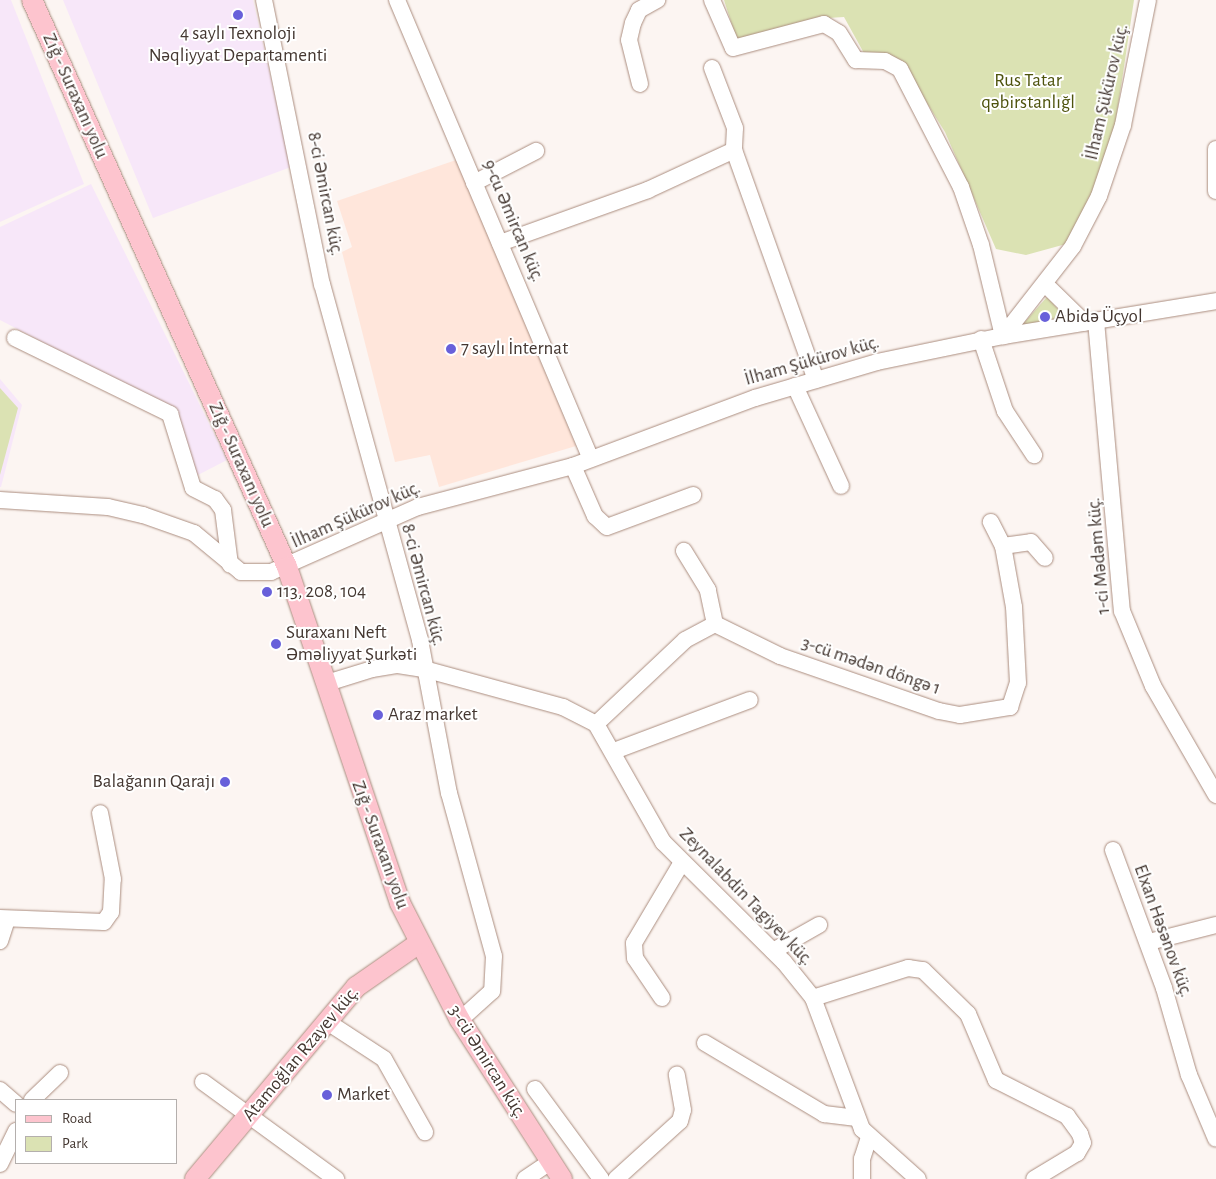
<!DOCTYPE html>
<html>
<head>
<meta charset="utf-8">
<style>
  body { margin:0 }
  #map { position:relative; width:1216px; height:1179px; overflow:hidden; background:#fcf5f2; font-family:"Alegreya Sans",sans-serif }
  div>[style] { position:absolute }
  .built>* { inset:0; background:#ffe6db }
  .industrial>* { inset:0; background:#f7e7f9 }
  .green>* { inset:0; background:#dbe2b3 }
  .roads { filter:drop-shadow(0 0 1px #ab8d7f) drop-shadow(0 0 1px #ab8d7f) }
  .minor>* { height:16px; margin:-8px; padding:0 8px; transform-origin:8px; border-radius:8px; background:#fff }
  .major>* { height:20px; margin:-10px; padding:0 10px; transform-origin:10px; border-radius:10px; background:#fdc4ce }
  .dots>* { width:14px; height:14px; translate:-50% -50%; box-sizing:border-box; border:2px solid #fff; border-radius:50% }
  span { translate:-50% -50%; white-space:nowrap; text-align:center; line-height:1.15; -webkit-text-stroke:4px #fff; paint-order:stroke }
  .poi-label { font-size:19px; color:#443731 }
  .left { translate:0 -50%; text-align:left }
  .right { translate:-100% -50%; text-align:right }
  .park-label { font-size:19px; color:#4e530d }
  .street-label { font-size:19px; color:#443731 }
  .legend { position:absolute; left:15px; top:1099px; width:162px; height:65px; box-sizing:border-box; background:#fff; border:1px solid #b4afad; margin:0; padding:6px 9px; list-style:none; font-size:15px; color:#443731 }
  .legend li { display:flex; align-items:center; gap:10px; height:25px }
  .legend b { width:25px; border:1px solid #b4afad }
</style>
</head>
<body>
<div id="map">
  <div class="built">
    <i style="clip-path:polygon(456px 160px,576px 446px,439px 487px,430px 455px,395px 462px,342px 252px,352px 247px,337px 201px)"></i>
  </div>
  <div class="industrial">
    <i style="clip-path:polygon(0 0,11px 0,84px 184px,0 222px)"></i>
    <i style="clip-path:polygon(63px 0,253px 0,291px 167px,153px 218px)"></i>
    <i style="clip-path:polygon(91px 184px,227px 460px,196px 476px,177px 412px,0 320px,0 227px)"></i>
    <i style="clip-path:polygon(0 379px,22px 405px,1px 487px,0 487px)"></i>
  </div>
  <div class="green">
    <i style="clip-path:polygon(724px 0,1134px 0,1113px 140px,1103px 175px,1066px 244px,1026px 255px,996px 249px,945px 132px,900px 60px,865px 55px,844px 17px,811px 19px,738px 44px)"></i>
    <i style="clip-path:polygon(1047px 297px,1067px 319px,1022px 325px)"></i>
    <i style="clip-path:polygon(0 388px,18px 408px,0 475px)"></i>
  </div>
  <div class="roads">
    <div class="minor">
      <i style="left:264px;top:0;width:290px;rotate:78.5deg"></i>
      <i style="left:322px;top:284px;width:369px;rotate:74.6deg"></i>
      <i style="left:420px;top:640px;width:156px;rotate:79.3deg"></i>
      <i style="left:449px;top:793px;width:169px;rotate:74.6deg"></i>
      <i style="left:494px;top:956px;width:35px;rotate:93deg"></i>
      <i style="left:492px;top:991px;width:43px;rotate:137.8deg"></i>
      <i style="left:397px;top:0;width:498px;rotate:67.1deg"></i>
      <i style="left:712px;top:0;width:52px;rotate:66.4deg"></i>
      <i style="left:733px;top:48px;width:94px;rotate:-14.8deg"></i>
      <i style="left:824px;top:24px;width:17px;rotate:31deg"></i>
      <i style="left:839px;top:33px;width:32px;rotate:58deg"></i>
      <i style="left:856px;top:60px;width:29px;rotate:2deg"></i>
      <i style="left:885px;top:61px;width:17px;rotate:28deg"></i>
      <i style="left:900px;top:69px;width:133px;rotate:62.7deg"></i>
      <i style="left:961px;top:187px;width:61px;rotate:71deg"></i>
      <i style="left:981px;top:245px;width:94px;rotate:76.4deg"></i>
      <i style="left:1003px;top:336px;width:216px;rotate:-9.3deg"></i>
      <i style="left:712px;top:68px;width:64px;rotate:69deg"></i>
      <i style="left:735px;top:128px;width:22px;rotate:93deg"></i>
      <i style="left:734px;top:150px;width:244px;rotate:70.4deg"></i>
      <i style="left:640px;top:84px;width:45px;rotate:-104deg"></i>
      <i style="left:629px;top:40px;width:17px;rotate:-77deg"></i>
      <i style="left:633px;top:23px;width:14px;rotate:-65deg"></i>
      <i style="left:639px;top:10px;width:21px;rotate:-29deg"></i>
      <i style="left:1216px;top:149px;width:42px;rotate:90deg"></i>
      <i style="left:474px;top:183px;width:70px;rotate:-27.3deg"></i>
      <i style="left:500px;top:243px;width:157px;rotate:-19.7deg"></i>
      <i style="left:648px;top:190px;width:95px;rotate:-24.9deg"></i>
      <i style="left:1046px;top:285px;width:54px;rotate:44.3deg"></i>
      <i style="left:1096px;top:321px;width:291px;rotate:84.9deg"></i>
      <i style="left:1122px;top:611px;width:81px;rotate:67.5deg"></i>
      <i style="left:1153px;top:686px;width:126px;rotate:60deg"></i>
      <i style="left:15px;top:338px;width:173px;rotate:26.1deg"></i>
      <i style="left:170px;top:414px;width:77px;rotate:72.7deg"></i>
      <i style="left:193px;top:488px;width:25px;rotate:27deg"></i>
      <i style="left:215px;top:499px;width:14px;rotate:54deg"></i>
      <i style="left:223px;top:510px;width:55px;rotate:82.7deg"></i>
      <i style="left:981px;top:339px;width:76px;rotate:71.6deg"></i>
      <i style="left:1005px;top:411px;width:53px;rotate:56.6deg"></i>
      <i style="left:795px;top:386px;width:110px;rotate:65.3deg"></i>
      <i style="left:573px;top:466px;width:55px;rotate:66.3deg"></i>
      <i style="left:595px;top:516px;width:16px;rotate:43deg"></i>
      <i style="left:607px;top:527px;width:92px;rotate:-20.4deg"></i>
      <i style="left:0;top:500px;width:108px;rotate:3.7deg"></i>
      <i style="left:108px;top:507px;width:36px;rotate:13deg"></i>
      <i style="left:143px;top:515px;width:54px;rotate:19.4deg"></i>
      <i style="left:194px;top:533px;width:61px;rotate:39.7deg"></i>
      <i style="left:241px;top:572px;width:30px"></i>
      <i style="left:271px;top:572px;width:161px;rotate:-23.9deg"></i>
      <i style="left:418px;top:507px;width:160px;rotate:-14.8deg"></i>
      <i style="left:573px;top:466px;width:194px;rotate:-20.5deg"></i>
      <i style="left:755px;top:398px;width:127px;rotate:-16.4deg"></i>
      <i style="left:877px;top:362px;width:129px;rotate:-11.7deg"></i>
      <i style="left:1003px;top:336px;width:114px;rotate:-52.1deg"></i>
      <i style="left:1073px;top:246px;width:56px;rotate:-62.5deg"></i>
      <i style="left:1099px;top:196px;width:75px;rotate:-71.3deg"></i>
      <i style="left:1123px;top:125px;width:127px;rotate:-78.7deg"></i>
      <i style="left:1003px;top:546px;width:28px;rotate:-8deg"></i>
      <i style="left:1031px;top:542px;width:21px;rotate:49deg"></i>
      <i style="left:715px;top:624px;width:72px;rotate:26.2deg"></i>
      <i style="left:780px;top:656px;width:168px;rotate:19.1deg"></i>
      <i style="left:939px;top:711px;width:21px;rotate:11deg"></i>
      <i style="left:960px;top:715px;width:51px;rotate:-9.1deg"></i>
      <i style="left:1010px;top:707px;width:25px;rotate:-72deg"></i>
      <i style="left:1018px;top:683px;width:76px;rotate:-93deg"></i>
      <i style="left:1014px;top:607px;width:62px;rotate:-100.2deg"></i>
      <i style="left:1003px;top:546px;width:27px;rotate:-117deg"></i>
      <i style="left:327px;top:683px;width:47px;rotate:-17.3deg"></i>
      <i style="left:372px;top:669px;width:26px;rotate:-9deg"></i>
      <i style="left:398px;top:665px;width:26px;rotate:9deg"></i>
      <i style="left:424px;top:669px;width:144px;rotate:15.3deg"></i>
      <i style="left:563px;top:707px;width:37px;rotate:27deg"></i>
      <i style="left:596px;top:724px;width:136px;rotate:60.4deg"></i>
      <i style="left:663px;top:842px;width:170px;rotate:44.8deg"></i>
      <i style="left:784px;top:962px;width:46px;rotate:51.1deg"></i>
      <i style="left:813px;top:998px;width:140px;rotate:69.5deg"></i>
      <i style="left:862px;top:1129px;width:75px;rotate:41.8deg"></i>
      <i style="left:596px;top:724px;width:122px;rotate:-43.3deg"></i>
      <i style="left:685px;top:640px;width:34px;rotate:-28deg"></i>
      <i style="left:715px;top:624px;width:35px;rotate:-102deg"></i>
      <i style="left:708px;top:590px;width:46px;rotate:-121.6deg"></i>
      <i style="left:614px;top:751px;width:145px;rotate:-20.6deg"></i>
      <i style="left:1113px;top:850px;width:147px;rotate:69.7deg"></i>
      <i style="left:1164px;top:988px;width:91px;rotate:74deg"></i>
      <i style="left:1189px;top:1075px;width:69px;rotate:67.1deg"></i>
      <i style="left:0;top:918px;width:104px;rotate:2.2deg"></i>
      <i style="left:104px;top:922px;width:12px;rotate:-55deg"></i>
      <i style="left:111px;top:912px;width:33px;rotate:-87deg"></i>
      <i style="left:113px;top:879px;width:67px;rotate:-101.1deg"></i>
      <i style="left:0;top:941px;width:22px;rotate:-72deg"></i>
      <i style="left:1149px;top:942px;width:69px;rotate:-14.2deg"></i>
      <i style="left:773px;top:951px;width:53px;rotate:-29.5deg"></i>
      <i style="left:662px;top:998px;width:48px;rotate:-124deg"></i>
      <i style="left:635px;top:958px;width:15px;rotate:-94deg"></i>
      <i style="left:634px;top:943px;width:92px;rotate:-59.3deg"></i>
      <i style="left:813px;top:998px;width:100px;rotate:-17.5deg"></i>
      <i style="left:908px;top:968px;width:15px;rotate:8deg"></i>
      <i style="left:923px;top:970px;width:63px;rotate:44.4deg"></i>
      <i style="left:968px;top:1014px;width:72px;rotate:67deg"></i>
      <i style="left:996px;top:1080px;width:80px;rotate:26.9deg"></i>
      <i style="left:1067px;top:1116px;width:22px;rotate:54deg"></i>
      <i style="left:1080px;top:1134px;width:9px;rotate:72deg"></i>
      <i style="left:1083px;top:1143px;width:12px;rotate:121deg"></i>
      <i style="left:1077px;top:1153px;width:50px;rotate:148.8deg"></i>
      <i style="left:326px;top:1021px;width:69px;rotate:33.2deg"></i>
      <i style="left:384px;top:1059px;width:84px;rotate:60.7deg"></i>
      <i style="left:705px;top:1043px;width:139px;rotate:30.8deg"></i>
      <i style="left:824px;top:1114px;width:33px;rotate:7deg"></i>
      <i style="left:203px;top:1082px;width:165px;rotate:36.1deg"></i>
      <i style="left:535px;top:1089px;width:112px;rotate:53.7deg"></i>
      <i style="left:0;top:1090px;width:21px;rotate:41deg"></i>
      <i style="left:32px;top:1100px;width:39px;rotate:-44deg"></i>
      <i style="left:0;top:1164px;width:37px;rotate:-64deg"></i>
      <i style="left:525px;top:1179px;width:30px;rotate:-34deg"></i>
      <i style="left:616px;top:1179px;width:86px;rotate:-42.2deg"></i>
      <i style="left:680px;top:1121px;width:11px;rotate:-75deg"></i>
      <i style="left:683px;top:1110px;width:36px;rotate:-100deg"></i>
      <i style="left:862px;top:1179px;width:20px;rotate:-90deg"></i>
      <i style="left:862px;top:1159px;width:22px;rotate:-72deg"></i>
    </div>
    <div class="major">
      <i style="left:32px;top:0;width:622px;rotate:65.78deg"></i>
      <i style="left:287px;top:567px;width:354px;rotate:71.4deg"></i>
      <i style="left:400px;top:903px;width:131px;rotate:62.9deg"></i>
      <i style="left:460px;top:1020px;width:189px;rotate:57.3deg"></i>
      <i style="left:195px;top:1179px;width:251px;rotate:-50deg"></i>
      <i style="left:356px;top:987px;width:77px;rotate:-34.9deg"></i>
    </div>
  </div>
  <div class="dots">
    <i style="left:238px;top:15px;background:#6860da"></i>
    <i style="left:1045px;top:317px;background:#6860da"></i>
    <i style="left:451px;top:349px;background:#6860da"></i>
    <i style="left:267px;top:592px;background:#6860da"></i>
    <i style="left:276px;top:644px;background:#6860da"></i>
    <i style="left:378px;top:715px;background:#6860da"></i>
    <i style="left:225px;top:782px;background:#6860da"></i>
    <i style="left:327px;top:1095px;background:#6860da"></i>
  </div>
  <div class="poi-label">
    <span style="left:238px;top:45px">4 saylı Texnoloji<br>Nəqliyyat Departamenti</span>
    <span class="left" style="left:1055px;top:317px">Abidə Üçyol</span>
    <span class="left" style="left:461px;top:349px">7 saylı İnternat</span>
    <span class="left" style="left:277px;top:592px">113, 208, 104</span>
    <span class="left" style="left:286px;top:644px">Suraxanı Neft<br>Əməliyyat Şurkəti</span>
    <span class="left" style="left:388px;top:715px">Araz market</span>
    <span class="right" style="left:215px;top:782px">Balağanın Qarajı</span>
    <span class="left" style="left:337px;top:1095px">Market</span>
  </div>
  <div class="park-label">
    <span style="left:1028px;top:92px">Rus Tatar<br>qəbirstanlığl</span>
  </div>
  <div class="street-label">
    <span style="left:1107px;top:92px;rotate:-77deg">İlham Şükürov küç.</span>
    <span style="left:75px;top:96px;rotate:66deg">Zığ - Suraxanı yolu</span>
    <span style="left:325px;top:194px;rotate:79deg">8-ci Əmircan küç.</span>
    <span style="left:513px;top:221px;rotate:67deg">9-cu Əmircan küç.</span>
    <span style="left:812px;top:361px;rotate:-16deg">İlham Şükürov küç.</span>
    <span style="left:241px;top:465px;rotate:66deg">Zığ - Suraxanı yolu</span>
    <span style="left:356px;top:515px;rotate:-24deg">İlham Şükürov küç.</span>
    <span style="left:1099px;top:556px;rotate:-95deg">1-ci Mədəm küç.</span>
    <span style="left:423px;top:585px;rotate:75deg">8-ci Əmircan küç.</span>
    <span style="left:871px;top:666px;rotate:19deg">3-cü mədən döngə 1</span>
    <span style="left:380px;top:845px;rotate:70deg">Zığ - Suraxanı yolu</span>
    <span style="left:746px;top:897px;rotate:46deg">Zeynalabdin Tagiyev küç.</span>
    <span style="left:1163px;top:931px;rotate:70deg">Elxan Həsənov küç.</span>
    <span style="left:301px;top:1054px;rotate:-50deg">Atamoğlan Rzayev küç.</span>
    <span style="left:487px;top:1062px;rotate:58deg">3-cü Əmircan küç.</span>
  </div>
  <ul class="legend">
  <li><b style="height:6px;background:#fdc4ce"></b>Road</li>
  <li><b style="height:14px;background:#dbe2b3"></b>Park</li>
  </ul>
</div>
</body>
</html>
